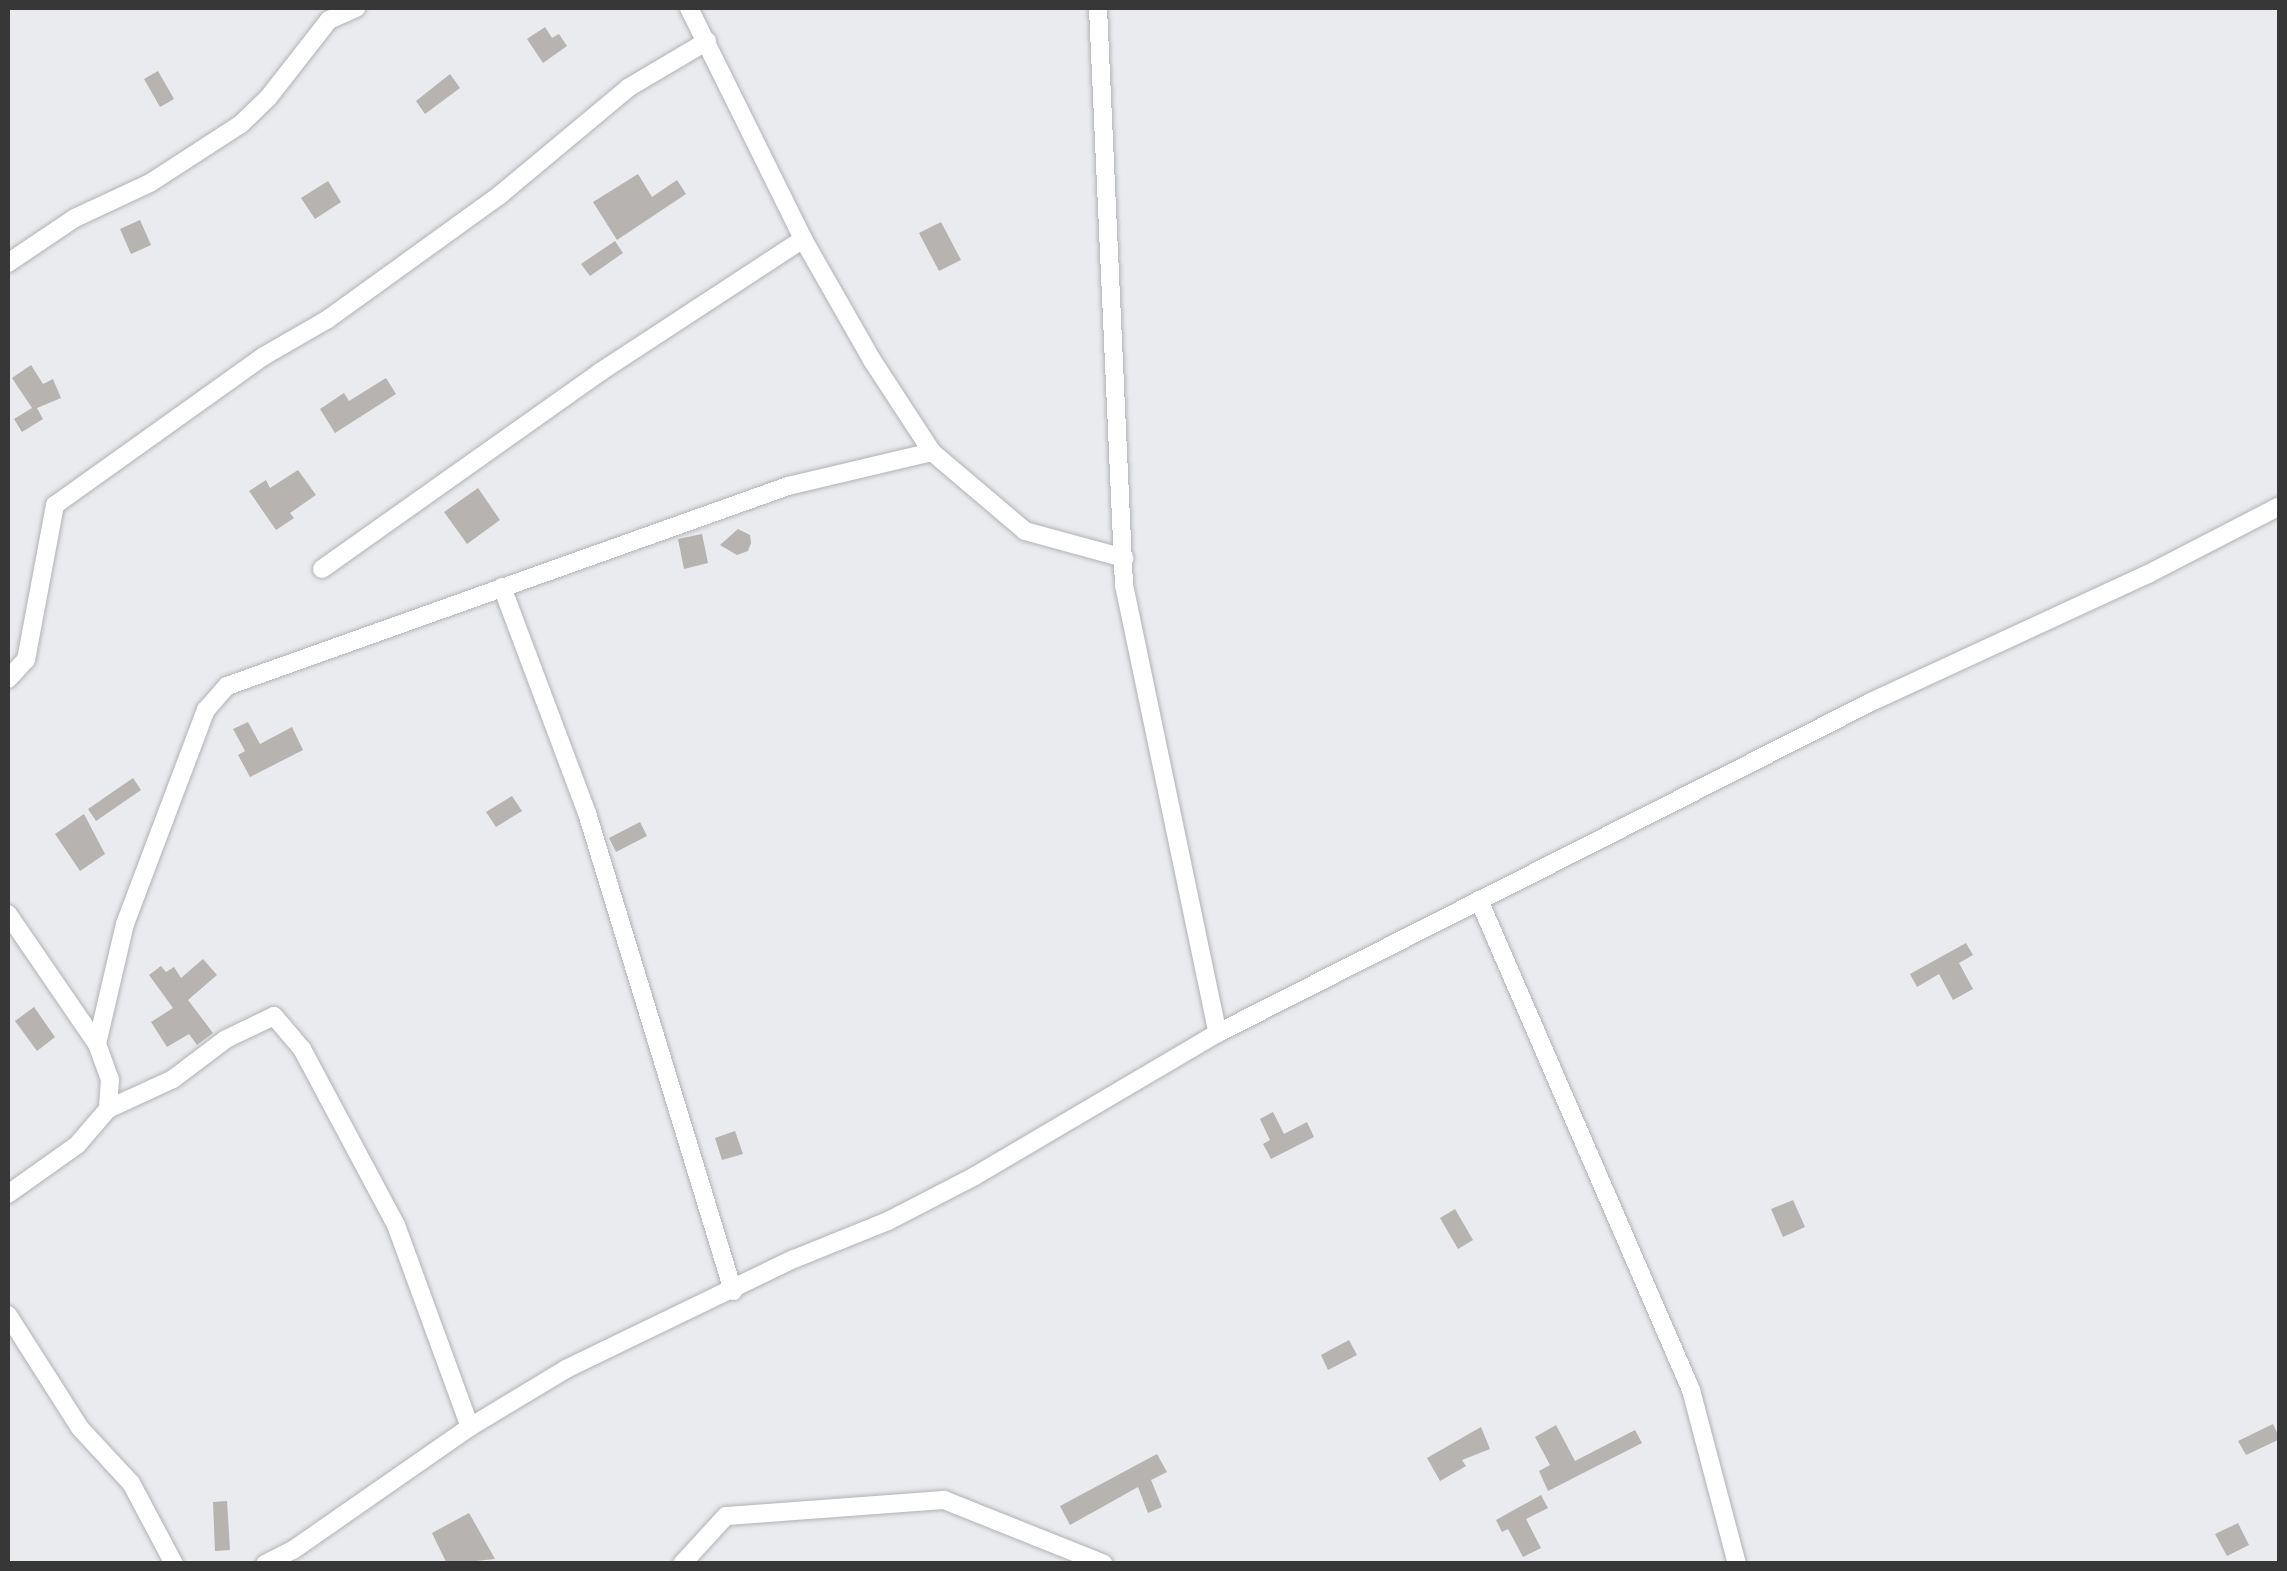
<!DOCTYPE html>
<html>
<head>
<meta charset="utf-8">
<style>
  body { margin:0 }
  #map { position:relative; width:2287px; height:1571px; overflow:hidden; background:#e9ebee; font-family:Merriweather,serif }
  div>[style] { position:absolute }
  .building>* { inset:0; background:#b6b3b1 }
  .roads { filter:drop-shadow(0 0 2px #b0b2b5) drop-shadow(0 0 2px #b0b2b5) }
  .minor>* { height:18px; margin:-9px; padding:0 9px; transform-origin:9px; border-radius:9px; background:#fff }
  span { translate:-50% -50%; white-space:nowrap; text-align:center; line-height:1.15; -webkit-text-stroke:9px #fff; paint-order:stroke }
  .frame { position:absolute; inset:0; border:10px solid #373738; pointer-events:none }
</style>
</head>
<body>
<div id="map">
  <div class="building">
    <i style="clip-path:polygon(545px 27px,552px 38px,559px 34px,567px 46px,543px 63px,527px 39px)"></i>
    <i style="clip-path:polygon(158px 71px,174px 99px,160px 107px,144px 79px)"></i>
    <i style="clip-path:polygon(450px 74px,460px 88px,425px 114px,416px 101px)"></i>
    <i style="clip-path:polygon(638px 174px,652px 197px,677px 180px,686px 194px,617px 240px,593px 202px)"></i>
    <i style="clip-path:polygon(328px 181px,341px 202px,315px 219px,301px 198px)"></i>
    <i style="clip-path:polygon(140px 220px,151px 245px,131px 254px,120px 229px)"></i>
    <i style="clip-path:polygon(941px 222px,961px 260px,939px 271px,919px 233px)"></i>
    <i style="clip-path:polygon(615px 241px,623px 253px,590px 276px,581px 264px)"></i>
    <i style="clip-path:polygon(31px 365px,43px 384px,53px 379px,61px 398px,37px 408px,43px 419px,22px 432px,14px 419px,32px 408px,12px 378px)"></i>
    <i style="clip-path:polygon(386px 378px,396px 394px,335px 433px,320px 409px,344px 393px,349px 401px)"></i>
    <i style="clip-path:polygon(298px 470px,316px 495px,290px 513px,294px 518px,276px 530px,249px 491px,266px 480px,270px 488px)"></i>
    <i style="clip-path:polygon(478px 488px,500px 520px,467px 544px,444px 512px)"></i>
    <i style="clip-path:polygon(738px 529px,750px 535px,751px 543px,748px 551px,737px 555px,720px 545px)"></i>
    <i style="clip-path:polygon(702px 534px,708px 563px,684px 569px,678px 539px)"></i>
    <i style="clip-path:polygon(248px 722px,260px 744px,292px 727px,303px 750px,250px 777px,238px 755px,245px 751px,233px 729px)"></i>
    <i style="clip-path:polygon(133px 778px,141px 790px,96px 821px,88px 809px)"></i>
    <i style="clip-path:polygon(512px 796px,522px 811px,496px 827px,486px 812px)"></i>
    <i style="clip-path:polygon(84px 814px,105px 854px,80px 871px,55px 834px)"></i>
    <i style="clip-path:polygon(640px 822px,647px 836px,616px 852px,609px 838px)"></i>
    <i style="clip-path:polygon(1966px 943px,1973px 955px,1959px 963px,1973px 989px,1953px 1000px,1939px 974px,1917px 987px,1910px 974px)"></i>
    <i style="clip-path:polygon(203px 959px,217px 975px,188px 1000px,213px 1033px,197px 1045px,189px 1034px,167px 1047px,151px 1022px,173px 1008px,149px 975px,161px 966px,166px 972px,174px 967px,181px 978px)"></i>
    <i style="clip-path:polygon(34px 1007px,55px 1037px,37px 1051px,15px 1021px)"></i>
    <i style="clip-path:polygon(1273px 1112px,1284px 1134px,1307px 1122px,1314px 1137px,1271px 1159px,1263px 1144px,1270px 1140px,1260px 1119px)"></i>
    <i style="clip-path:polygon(735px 1131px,743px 1154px,722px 1160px,715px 1138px)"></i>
    <i style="clip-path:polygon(1793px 1200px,1805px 1227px,1783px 1237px,1771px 1209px)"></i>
    <i style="clip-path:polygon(1455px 1209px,1473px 1240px,1458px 1249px,1440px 1218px)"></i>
    <i style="clip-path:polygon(1349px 1340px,1357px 1355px,1328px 1370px,1321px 1355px)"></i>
    <i style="clip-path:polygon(2273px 1424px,2280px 1439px,2246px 1455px,2238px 1441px)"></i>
    <i style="clip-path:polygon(1556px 1425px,1575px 1461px,1635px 1430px,1642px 1443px,1548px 1491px,1539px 1471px,1550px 1465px,1535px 1437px)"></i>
    <i style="clip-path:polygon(1481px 1427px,1490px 1449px,1462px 1460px,1466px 1466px,1440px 1481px,1427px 1458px)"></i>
    <i style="clip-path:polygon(1157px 1454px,1167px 1472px,1151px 1480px,1162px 1507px,1148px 1513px,1138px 1487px,1070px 1525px,1060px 1506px)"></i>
    <i style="clip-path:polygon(1541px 1495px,1548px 1508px,1526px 1519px,1541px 1548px,1523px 1557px,1508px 1529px,1502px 1532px,1496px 1520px)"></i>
    <i style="clip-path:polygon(227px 1501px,230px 1550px,215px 1551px,213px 1502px)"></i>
    <i style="clip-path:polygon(469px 1513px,495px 1559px,447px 1564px,432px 1533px)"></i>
    <i style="clip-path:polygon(2238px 1523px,2249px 1545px,2227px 1556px,2215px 1534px)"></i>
  </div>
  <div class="roads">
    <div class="minor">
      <i style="left:689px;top:8px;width:258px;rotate:63.7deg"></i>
      <i style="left:803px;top:239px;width:139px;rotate:60.3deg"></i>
      <i style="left:872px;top:360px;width:110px;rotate:56.9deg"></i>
      <i style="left:1098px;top:8px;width:578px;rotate:87.42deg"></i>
      <i style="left:1124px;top:585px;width:458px;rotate:78.2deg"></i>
      <i style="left:8px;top:263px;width:81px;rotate:-33.9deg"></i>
      <i style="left:75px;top:218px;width:83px;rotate:-25deg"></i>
      <i style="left:150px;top:183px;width:108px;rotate:-33deg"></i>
      <i style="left:241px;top:124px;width:37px;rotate:-44deg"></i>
      <i style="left:268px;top:98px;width:99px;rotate:-52deg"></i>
      <i style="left:329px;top:20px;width:30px;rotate:-24deg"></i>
      <i style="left:322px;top:569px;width:341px;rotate:-35.3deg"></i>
      <i style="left:600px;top:372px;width:243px;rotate:-33.2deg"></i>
      <i style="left:502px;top:587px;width:241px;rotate:69.4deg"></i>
      <i style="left:587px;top:813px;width:500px;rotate:73deg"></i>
      <i style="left:8px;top:679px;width:26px;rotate:-47deg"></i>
      <i style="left:26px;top:660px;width:158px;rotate:-79.4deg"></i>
      <i style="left:55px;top:505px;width:257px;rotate:-35.5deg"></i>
      <i style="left:264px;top:356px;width:74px;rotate:-30deg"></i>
      <i style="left:328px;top:319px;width:213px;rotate:-35.8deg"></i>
      <i style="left:501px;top:194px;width:165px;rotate:-39.8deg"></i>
      <i style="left:628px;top:88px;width:92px;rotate:-30.7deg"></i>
      <i style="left:1479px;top:900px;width:534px;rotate:66.6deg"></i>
      <i style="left:1691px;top:1390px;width:180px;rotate:75.2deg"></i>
      <i style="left:8px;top:914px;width:158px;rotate:55.6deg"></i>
      <i style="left:97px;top:1044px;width:37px;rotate:70deg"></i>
      <i style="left:110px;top:1079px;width:30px;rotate:94deg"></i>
      <i style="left:108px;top:1109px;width:48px;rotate:130.7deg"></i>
      <i style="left:77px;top:1145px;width:85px;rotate:144.6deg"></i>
      <i style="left:97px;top:1044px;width:123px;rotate:-76.9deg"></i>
      <i style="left:125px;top:924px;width:229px;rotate:-69.3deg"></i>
      <i style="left:206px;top:710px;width:32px;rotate:-49deg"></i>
      <i style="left:227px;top:686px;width:596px;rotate:-19.62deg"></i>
      <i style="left:788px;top:486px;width:148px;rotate:-13.3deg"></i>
      <i style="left:932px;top:452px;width:122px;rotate:40.3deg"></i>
      <i style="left:1025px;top:531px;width:103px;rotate:15.3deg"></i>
      <i style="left:108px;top:1109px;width:72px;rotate:-24.8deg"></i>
      <i style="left:173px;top:1079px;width:66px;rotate:-37deg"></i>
      <i style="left:226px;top:1039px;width:53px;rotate:-25.6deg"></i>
      <i style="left:274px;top:1016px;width:43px;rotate:49.7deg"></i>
      <i style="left:302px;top:1049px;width:200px;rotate:61.9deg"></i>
      <i style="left:396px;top:1225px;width:215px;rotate:69.9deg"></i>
      <i style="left:8px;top:1315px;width:134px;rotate:57.5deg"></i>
      <i style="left:80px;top:1428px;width:75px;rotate:47.2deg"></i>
      <i style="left:131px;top:1483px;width:92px;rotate:62deg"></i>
      <i style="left:265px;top:1564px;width:31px;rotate:-27deg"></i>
      <i style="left:293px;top:1550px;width:216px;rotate:-34.8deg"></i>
      <i style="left:470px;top:1427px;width:112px;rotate:-31.1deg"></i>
      <i style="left:566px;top:1369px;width:253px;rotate:-25.8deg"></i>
      <i style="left:794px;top:1259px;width:101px;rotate:-22deg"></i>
      <i style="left:888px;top:1221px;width:98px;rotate:-27.3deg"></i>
      <i style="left:975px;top:1176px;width:282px;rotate:-30.5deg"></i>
      <i style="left:1218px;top:1033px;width:732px;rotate:-26.88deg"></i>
      <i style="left:1871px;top:702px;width:305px;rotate:-24.8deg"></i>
      <i style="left:2148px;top:574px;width:148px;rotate:-27.3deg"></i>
      <i style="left:682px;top:1564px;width:65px;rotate:-47.5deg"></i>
      <i style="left:726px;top:1516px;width:219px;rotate:-4.2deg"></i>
      <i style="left:944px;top:1500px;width:172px;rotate:21.8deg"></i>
    </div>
  </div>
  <div class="frame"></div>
</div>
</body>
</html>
